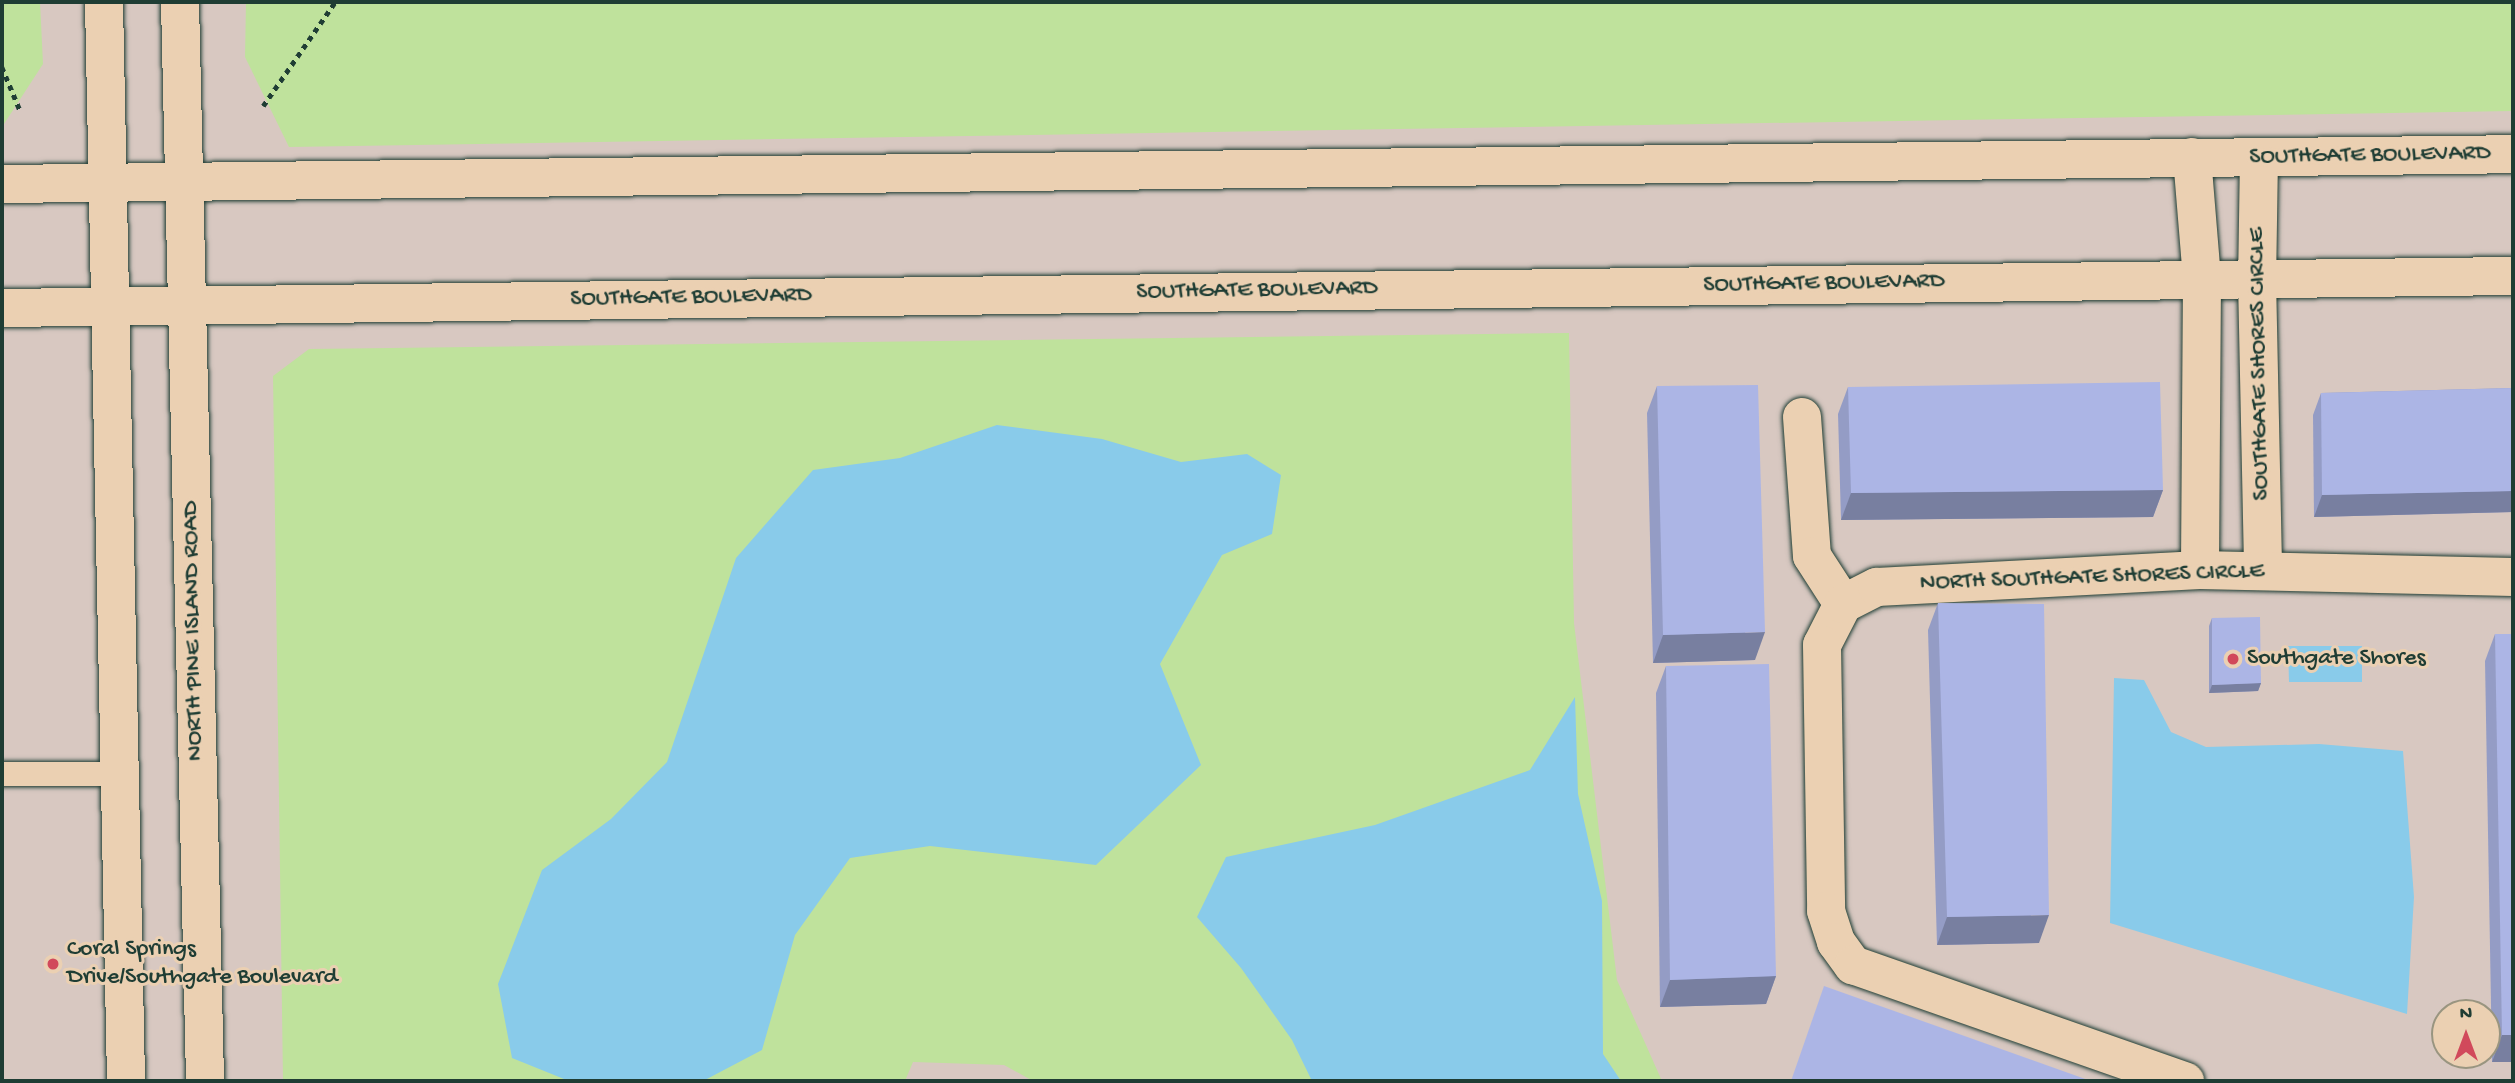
<!DOCTYPE html>
<html>
<head>
<meta charset="utf-8">
<style>
  body { margin:0 }
  #map { position:relative; width:2515px; height:1083px; overflow:hidden; background:#d8c8c1; font-family:"Gochi Hand",sans-serif }
  div>[style] { position:absolute }
  .green>* { inset:0; background:#bfe29c }
  .water>* { inset:0; background:#89cbea }
  .path>* { height:4.5px; margin-top:-2.25px; transform-origin:0; background:repeating-linear-gradient(90deg,#1f3d34 0 5px,transparent 0 10px) }
  .roads { filter:drop-shadow(0 0 2px #1f3d34) drop-shadow(0 0 2px #1f3d34) }
  .service>* { height:24px; margin:-12px; padding:0 12px; transform-origin:12px; border-radius:12px; background:#ebd0b2 }
  .minor>* { height:38px; margin:-19px; padding:0 19px; transform-origin:19px; border-radius:19px; background:#ebd0b2 }
  .secondary>* { height:38px; margin:-19px; padding:0 19px; transform-origin:19px; border-radius:19px; background:#ebd0b2 }
  .wall>* { inset:0; background:#949cc5 }
  .shaded-wall>* { inset:0; background:#787fa0 }
  .building>* { inset:0; background:#acb5e5 }
  .dots>* { width:19px; height:19px; translate:-50% -50%; box-sizing:border-box; border:4px solid #ebd0b2; border-radius:50% }
  span { translate:-50% -50%; white-space:nowrap; text-align:center; line-height:1.15; -webkit-text-stroke:6px #ebd0b2; paint-order:stroke }
  .street-label { font-size:24px; color:#1f3d34 }
  .poi-label { font-size:24px; color:#1f3d34 }
  .left { translate:0 -50%; text-align:left }
  .frame { position:absolute; inset:0; border:4px solid #1f3d34; pointer-events:none }
  .north { position:absolute; left:2431px; top:999px; width:70px; height:70px; box-sizing:border-box; background:#ebd0b2; border:2px solid #999580; border-radius:50%; rotate:0deg; font-size:19px; font-weight:700; line-height:28px; text-align:center; color:#1f3d34 }
  .north::after { content:''; display:block; margin:auto; width:24px; height:32px; background:#d1495b; clip-path:polygon(50% 0,100% 100%,50% 72%,0 100%) }
</style>
</head>
<body>
<div id="map">
  <div class="green">
    <i style="clip-path:polygon(2px 2px,40px 2px,43px 64px,2px 127px)"></i>
    <i style="clip-path:polygon(246px 2px,2513px 2px,2513px 111px,289px 147px,245px 57px)"></i>
    <i style="clip-path:polygon(1569px 333px,1574px 623px,1617px 980px,1662px 1081px,1033px 1081px,1004px 1065px,913px 1062px,905px 1081px,283px 1081px,273px 376px,309px 349px)"></i>
  </div>
  <div class="water">
    <i style="clip-path:polygon(997px 425px,1102px 439px,1181px 462px,1247px 454px,1281px 475px,1272px 534px,1222px 555px,1160px 664px,1201px 765px,1096px 865px,930px 846px,850px 858px,795px 935px,762px 1050px,703px 1081px,569px 1081px,512px 1058px,498px 984px,542px 870px,611px 819px,667px 762px,736px 558px,813px 470px,900px 458px)"></i>
    <i style="clip-path:polygon(2288px 646px,2362px 646px,2362px 682px,2289px 682px)"></i>
    <i style="clip-path:polygon(2114px 678px,2144px 680px,2171px 732px,2206px 747px,2319px 744px,2403px 751px,2414px 897px,2407px 1014px,2110px 923px)"></i>
    <i style="clip-path:polygon(1575px 697px,1578px 794px,1602px 901px,1603px 1054px,1621px 1081px,1312px 1081px,1292px 1040px,1241px 968px,1197px 917px,1226px 857px,1375px 825px,1530px 770px)"></i>
  </div>
  <div class="path">
    <i style="left:2px;top:67px;width:47px;rotate:67.3deg"></i>
    <i style="left:263px;top:106px;width:126px;rotate:-55.3deg"></i>
  </div>
  <div class="roads">
    <div class="service">
      <i style="left:2px;top:774px;width:116px"></i>
    </div>
    <div class="minor">
      <i style="left:2192px;top:157px;width:122px;rotate:85.3deg"></i>
      <i style="left:2202px;top:279px;width:291px;rotate:90.4deg"></i>
      <i style="left:2259px;top:157px;width:122px;rotate:90.9deg"></i>
      <i style="left:2257px;top:279px;width:292px;rotate:88.8deg"></i>
      <i style="left:1802px;top:417px;width:139px;rotate:85.9deg"></i>
      <i style="left:1812px;top:556px;width:57px;rotate:57.1deg"></i>
      <i style="left:1843px;top:604px;width:46px;rotate:117.1deg"></i>
      <i style="left:1822px;top:645px;width:266px;rotate:89.1deg"></i>
      <i style="left:1826px;top:911px;width:33px;rotate:72deg"></i>
      <i style="left:1836px;top:942px;width:29px;rotate:54deg"></i>
      <i style="left:1853px;top:965px;width:352px;rotate:19.3deg"></i>
      <i style="left:1843px;top:604px;width:38px;rotate:-27deg"></i>
      <i style="left:1877px;top:587px;width:323px;rotate:-3deg"></i>
      <i style="left:2200px;top:570px;width:313px;rotate:1.3deg"></i>
    </div>
    <div class="secondary">
      <i style="left:104px;top:2px;width:1079px;rotate:88.83deg"></i>
      <i style="left:180px;top:2px;width:1079px;rotate:88.67deg"></i>
      <i style="left:2px;top:184px;width:2511px;rotate:-0.68deg"></i>
      <i style="left:2px;top:308px;width:2511px;rotate:-0.73deg"></i>
    </div>
  </div>
  <div class="wall">
    <i style="clip-path:polygon(1657px 386px,1755px 660px,1653px 663px,1647px 413px)"></i>
    <i style="clip-path:polygon(1848px 387px,2163px 490px,2153px 517px,1841px 520px,1838px 414px)"></i>
    <i style="clip-path:polygon(2513px 388px,2513px 512px,2314px 517px,2313px 415px,2321px 393px)"></i>
    <i style="clip-path:polygon(1938px 603px,2039px 943px,1937px 945px,1928px 630px)"></i>
    <i style="clip-path:polygon(2212px 618px,2261px 683px,2258px 691px,2209px 693px,2209px 626px)"></i>
    <i style="clip-path:polygon(2495px 634px,2513px 634px,2513px 1062px,2492px 1062px,2485px 661px)"></i>
    <i style="clip-path:polygon(1666px 666px,1776px 976px,1766px 1004px,1660px 1007px,1656px 693px)"></i>
  </div>
  <div class="shaded-wall">
    <i style="clip-path:polygon(2163px 490px,2153px 517px,1841px 520px,1851px 493px)"></i>
    <i style="clip-path:polygon(2513px 491px,2513px 512px,2314px 517px,2322px 495px)"></i>
    <i style="clip-path:polygon(1765px 632px,1755px 660px,1653px 663px,1663px 635px)"></i>
    <i style="clip-path:polygon(2261px 683px,2258px 691px,2209px 693px,2212px 685px)"></i>
    <i style="clip-path:polygon(2049px 915px,2039px 943px,1937px 945px,1947px 917px)"></i>
    <i style="clip-path:polygon(1776px 976px,1766px 1004px,1660px 1007px,1670px 980px)"></i>
    <i style="clip-path:polygon(2502px 1035px,2513px 1035px,2513px 1062px,2492px 1062px)"></i>
  </div>
  <div class="building">
    <i style="clip-path:polygon(2160px 382px,2163px 490px,1851px 493px,1848px 387px)"></i>
    <i style="clip-path:polygon(1758px 385px,1765px 632px,1663px 635px,1657px 386px)"></i>
    <i style="clip-path:polygon(2513px 388px,2513px 491px,2322px 495px,2321px 393px)"></i>
    <i style="clip-path:polygon(1938px 603px,2044px 604px,2049px 915px,1947px 917px)"></i>
    <i style="clip-path:polygon(2260px 617px,2261px 683px,2212px 685px,2212px 618px)"></i>
    <i style="clip-path:polygon(2495px 634px,2513px 634px,2513px 1035px,2502px 1035px)"></i>
    <i style="clip-path:polygon(1769px 664px,1776px 976px,1670px 980px,1666px 666px)"></i>
    <i style="clip-path:polygon(1824px 986px,2091px 1081px,1791px 1081px)"></i>
  </div>
  <div class="dots">
    <i style="left:2233px;top:659px;background:#d1495b"></i>
    <i style="left:53px;top:964px;background:#d1495b"></i>
  </div>
  <div class="street-label">
    <span style="left:2370px;top:156px;rotate:-1deg">SOUTHGATE BOULEVARD</span>
    <span style="left:1824px;top:284px;rotate:-1deg">SOUTHGATE BOULEVARD</span>
    <span style="left:1257px;top:291px;rotate:-1deg">SOUTHGATE BOULEVARD</span>
    <span style="left:691px;top:298px;rotate:-1deg">SOUTHGATE BOULEVARD</span>
    <span style="left:2260px;top:364px;rotate:-91deg">SOUTHGATE SHORES CIRCLE</span>
    <span style="left:2092px;top:578px;rotate:-2deg">NORTH SOUTHGATE SHORES CIRCLE</span>
    <span style="left:194px;top:631px;rotate:-91deg">NORTH PINE ISLAND ROAD</span>
  </div>
  <div class="poi-label">
    <span class="left" style="left:2247px;top:659px">Southgate Shores</span>
    <span class="left" style="left:67px;top:964px">Coral Springs<br>Drive/Southgate Boulevard</span>
  </div>
  <div class="frame"></div>
  <div class="north">N</div>
</div>
</body>
</html>
